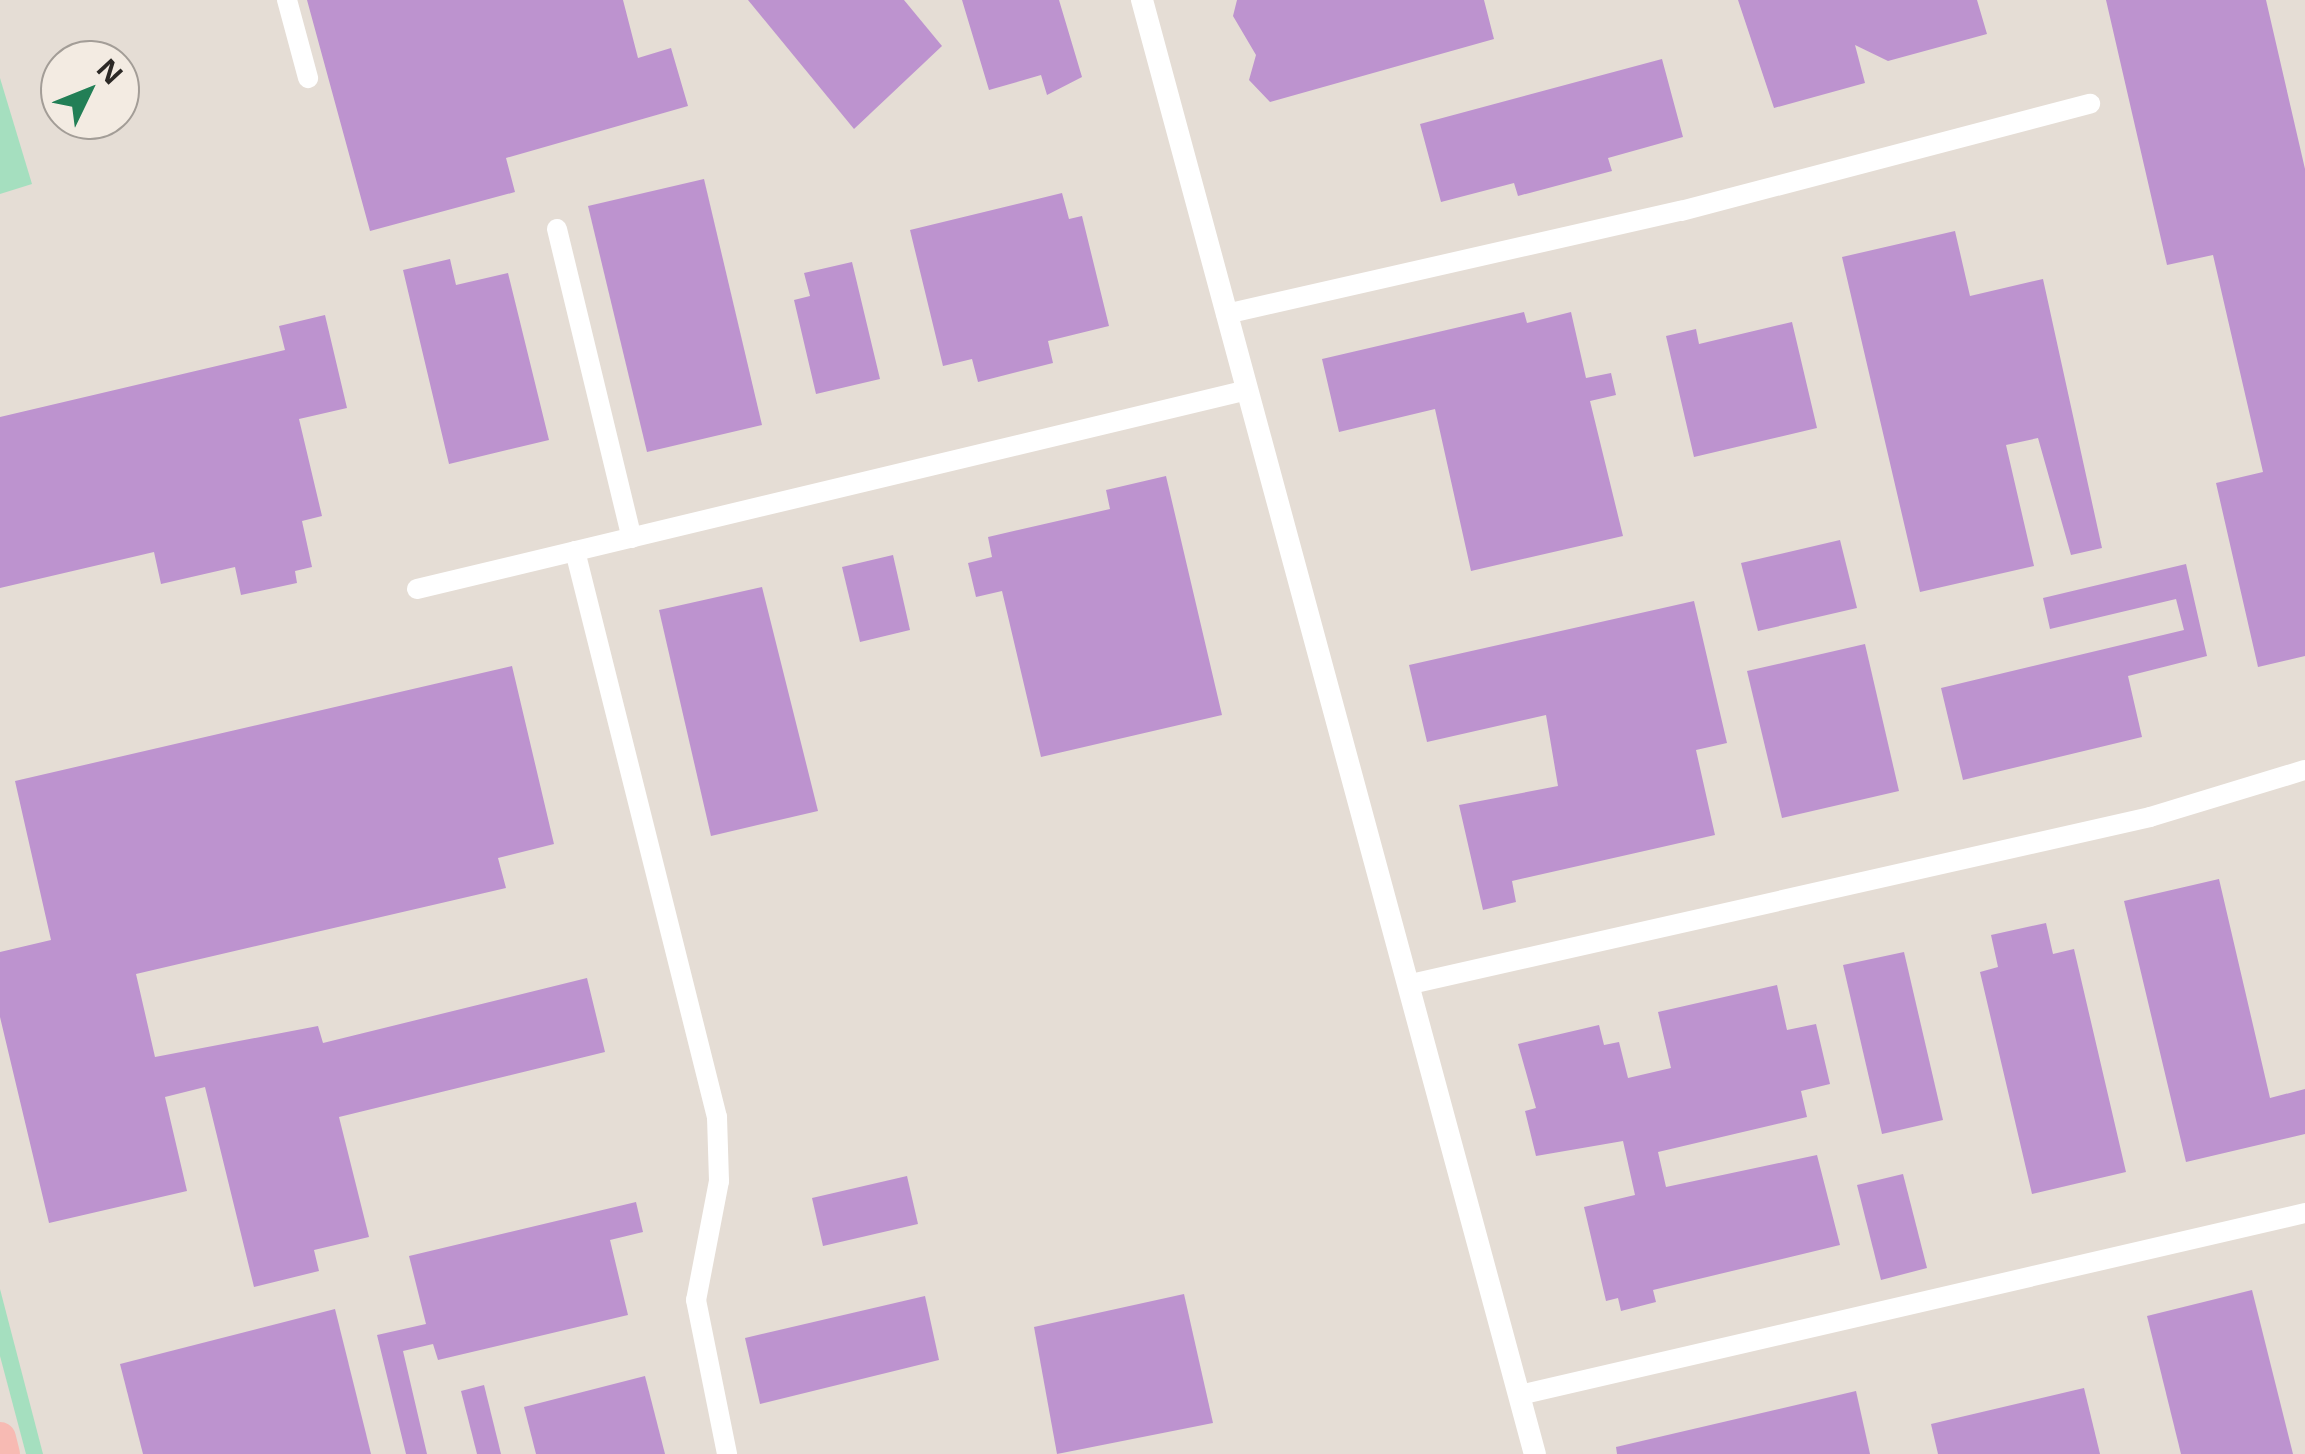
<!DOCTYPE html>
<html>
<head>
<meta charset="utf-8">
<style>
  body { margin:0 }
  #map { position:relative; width:2305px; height:1454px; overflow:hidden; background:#e5ddd5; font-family:"Noto Sans",sans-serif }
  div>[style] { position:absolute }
  .green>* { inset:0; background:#a5dfbf }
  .building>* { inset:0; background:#bd93cf }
  .minor>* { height:20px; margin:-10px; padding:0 10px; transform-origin:10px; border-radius:10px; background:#fff }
  .tertiary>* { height:22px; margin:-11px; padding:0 11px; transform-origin:11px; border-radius:11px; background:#fff }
  .trunk>* { height:32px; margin:-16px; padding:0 16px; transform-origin:16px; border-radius:16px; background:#f7bab3 }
  span { translate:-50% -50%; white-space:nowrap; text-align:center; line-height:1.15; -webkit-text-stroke:8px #f3ebe2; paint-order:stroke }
  .north { position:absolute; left:40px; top:40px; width:100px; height:100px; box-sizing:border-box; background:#f3ebe2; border:2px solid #a39d97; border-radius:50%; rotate:47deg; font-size:28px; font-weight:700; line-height:40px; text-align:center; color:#2c2926 }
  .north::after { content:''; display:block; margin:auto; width:35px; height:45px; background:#227f56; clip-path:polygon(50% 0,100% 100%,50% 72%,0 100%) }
</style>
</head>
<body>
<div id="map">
  <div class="green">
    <i style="clip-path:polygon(0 78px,32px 184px,0 194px)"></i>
    <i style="clip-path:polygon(0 1289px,43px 1454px,26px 1454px,0 1356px)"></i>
  </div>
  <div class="building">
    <i style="clip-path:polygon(307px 0,623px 0,638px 58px,671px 48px,688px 106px,506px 158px,515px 192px,370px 231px)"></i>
    <i style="clip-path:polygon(748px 0,904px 0,942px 46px,854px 129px)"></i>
    <i style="clip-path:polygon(962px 0,1059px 0,1082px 77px,1047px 95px,1041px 75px,989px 90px)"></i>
    <i style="clip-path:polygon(1237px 0,1484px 0,1494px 39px,1270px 102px,1249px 80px,1256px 55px,1233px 16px)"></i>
    <i style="clip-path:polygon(1738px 0,1977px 0,1987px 34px,1888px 61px,1855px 45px,1865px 83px,1774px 108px)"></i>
    <i style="clip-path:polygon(2106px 0,2266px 0,2305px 169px,2305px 656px,2258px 667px,2216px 483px,2263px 472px,2213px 255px,2167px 265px)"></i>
    <i style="clip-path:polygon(1662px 59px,1683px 137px,1608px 158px,1612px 171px,1518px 196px,1514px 183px,1441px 202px,1420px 124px)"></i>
    <i style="clip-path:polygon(704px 179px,762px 425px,647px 452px,588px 206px)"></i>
    <i style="clip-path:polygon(1062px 193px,1069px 219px,1082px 216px,1109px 326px,1048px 341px,1053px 363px,978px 382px,972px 359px,943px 366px,910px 230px)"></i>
    <i style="clip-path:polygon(1955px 231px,1970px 296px,2043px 279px,2102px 548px,2071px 555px,2038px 438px,2006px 445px,2034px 566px,1920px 592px,1842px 257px)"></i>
    <i style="clip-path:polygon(450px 259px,456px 285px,508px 273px,549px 440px,449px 464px,403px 270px)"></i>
    <i style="clip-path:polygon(852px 262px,880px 379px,816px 394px,794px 300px,810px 296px,804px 273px)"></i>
    <i style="clip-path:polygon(1524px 312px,1527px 323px,1571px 312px,1586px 378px,1611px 373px,1616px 395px,1590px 401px,1623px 536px,1471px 571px,1435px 409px,1339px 432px,1322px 359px)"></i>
    <i style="clip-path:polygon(325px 315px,347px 408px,299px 419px,322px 516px,302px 521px,312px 567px,295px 571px,297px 583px,241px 595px,235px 567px,161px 584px,154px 552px,0 588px,0 417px,285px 350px,279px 326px)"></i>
    <i style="clip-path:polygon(1792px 322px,1817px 428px,1694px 457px,1666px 336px,1696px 329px,1699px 344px)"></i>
    <i style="clip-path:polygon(1166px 476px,1222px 715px,1041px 757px,1002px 591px,976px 597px,968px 563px,992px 557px,988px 537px,1110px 509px,1106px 490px)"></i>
    <i style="clip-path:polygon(1840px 540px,1857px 608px,1758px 631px,1741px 563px)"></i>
    <i style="clip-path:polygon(893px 555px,910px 630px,860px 642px,842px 567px)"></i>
    <i style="clip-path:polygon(2186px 564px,2207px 656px,2128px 676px,2142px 737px,1963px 780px,1941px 688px,2184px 630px,2176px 599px,2050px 629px,2043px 598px)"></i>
    <i style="clip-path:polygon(762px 587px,818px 811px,711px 836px,659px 610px)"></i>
    <i style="clip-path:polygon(1694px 601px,1727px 743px,1696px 750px,1715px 835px,1512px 881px,1516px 902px,1483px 910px,1459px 805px,1558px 786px,1546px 715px,1427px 742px,1409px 665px)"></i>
    <i style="clip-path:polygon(1865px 644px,1899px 791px,1782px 818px,1747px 671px)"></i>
    <i style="clip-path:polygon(512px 666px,554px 844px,498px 858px,506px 888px,136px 974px,155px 1057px,318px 1026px,323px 1043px,587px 978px,605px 1052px,339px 1117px,369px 1237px,314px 1250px,319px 1271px,254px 1287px,205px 1087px,165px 1097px,187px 1191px,49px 1223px,0 1017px,0 952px,51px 940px,15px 781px)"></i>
    <i style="clip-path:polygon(2219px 879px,2270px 1098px,2305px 1089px,2305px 1134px,2186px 1162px,2124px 901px)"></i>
    <i style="clip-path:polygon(2046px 923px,2053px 954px,2074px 949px,2126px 1172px,2032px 1194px,1980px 972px,1998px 967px,1991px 935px)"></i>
    <i style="clip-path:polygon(1904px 952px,1943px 1120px,1882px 1134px,1843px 965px)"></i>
    <i style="clip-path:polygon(1777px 985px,1787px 1030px,1816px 1024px,1830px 1084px,1801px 1091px,1807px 1117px,1658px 1152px,1666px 1187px,1817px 1155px,1840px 1245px,1653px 1290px,1656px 1302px,1621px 1311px,1618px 1298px,1606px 1301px,1584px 1207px,1635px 1195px,1623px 1141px,1536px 1156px,1525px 1111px,1536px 1108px,1518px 1044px,1599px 1025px,1604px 1045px,1619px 1042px,1628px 1078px,1671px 1068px,1658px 1012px)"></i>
    <i style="clip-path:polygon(1903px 1174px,1927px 1268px,1881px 1280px,1857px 1185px)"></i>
    <i style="clip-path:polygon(907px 1176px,918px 1224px,823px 1246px,812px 1198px)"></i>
    <i style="clip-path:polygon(636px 1202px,643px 1232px,610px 1240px,628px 1315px,438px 1360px,433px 1344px,403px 1351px,427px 1454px,406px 1454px,377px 1335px,426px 1324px,409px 1256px)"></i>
    <i style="clip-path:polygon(2252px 1290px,2293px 1454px,2181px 1454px,2147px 1316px)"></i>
    <i style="clip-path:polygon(1184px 1294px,1213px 1423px,1057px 1454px,1034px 1327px)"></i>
    <i style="clip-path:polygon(925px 1296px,939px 1360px,760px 1404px,745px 1338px)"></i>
    <i style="clip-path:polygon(335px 1309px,371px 1454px,143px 1454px,120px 1364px)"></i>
    <i style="clip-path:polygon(645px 1376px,665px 1454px,536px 1454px,524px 1407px)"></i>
    <i style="clip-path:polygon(484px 1385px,501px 1454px,477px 1454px,461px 1391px)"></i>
    <i style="clip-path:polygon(2084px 1388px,2100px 1454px,1938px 1454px,1931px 1424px)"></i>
    <i style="clip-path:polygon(1856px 1391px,1870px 1454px,1617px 1454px,1616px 1447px)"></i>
  </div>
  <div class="minor">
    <i style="left:287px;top:0;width:81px;rotate:74.9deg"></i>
    <i style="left:557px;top:229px;width:318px;rotate:76.4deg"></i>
    <i style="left:1226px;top:314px;width:467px;rotate:-12.8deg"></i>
    <i style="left:1681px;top:211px;width:423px;rotate:-14.7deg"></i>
    <i style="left:575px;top:551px;width:584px;rotate:75.92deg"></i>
    <i style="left:717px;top:1117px;width:64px;rotate:88.2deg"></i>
    <i style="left:719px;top:1181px;width:121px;rotate:100.9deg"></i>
    <i style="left:696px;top:1300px;width:157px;rotate:78.6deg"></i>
    <i style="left:417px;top:589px;width:854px;rotate:-13.48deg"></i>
    <i style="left:1411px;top:984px;width:758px;rotate:-12.73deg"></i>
    <i style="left:2150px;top:817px;width:162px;rotate:-16.9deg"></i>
    <i style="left:1520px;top:1395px;width:806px;rotate:-13.05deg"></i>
  </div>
  <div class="tertiary">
    <i style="left:1142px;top:0;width:1506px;rotate:74.88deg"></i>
  </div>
  <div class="trunk">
    <i style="left:0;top:1438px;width:16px;rotate:76deg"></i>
  </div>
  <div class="north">N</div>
</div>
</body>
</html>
